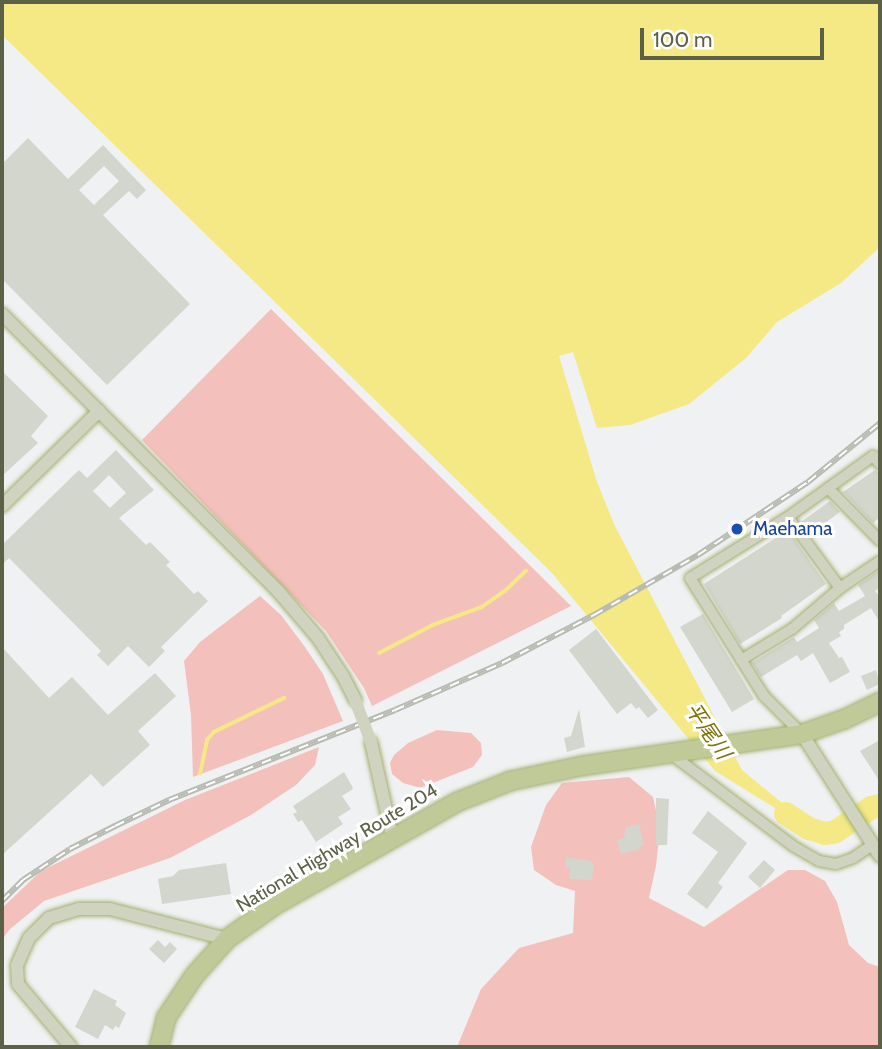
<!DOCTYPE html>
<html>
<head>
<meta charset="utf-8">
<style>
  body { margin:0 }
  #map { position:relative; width:882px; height:1049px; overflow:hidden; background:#f0f1f3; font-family:Cabin,"Noto Sans JP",sans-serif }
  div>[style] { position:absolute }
  .green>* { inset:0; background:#f4c0bb }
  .water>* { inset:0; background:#f4e985 }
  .stream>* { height:3.5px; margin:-1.75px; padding:0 1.75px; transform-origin:1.75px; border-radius:1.75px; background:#f4e985 }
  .river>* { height:23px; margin:-11.5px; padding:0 11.5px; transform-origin:11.5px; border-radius:11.5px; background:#f4e985 }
  .building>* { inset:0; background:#d2d6cc }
  .roads { filter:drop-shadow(0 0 2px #a1af6f) drop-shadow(0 0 2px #a1af6f) }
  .minor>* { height:10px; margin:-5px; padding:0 5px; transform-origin:5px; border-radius:5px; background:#d0d3c0 }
  .tertiary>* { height:12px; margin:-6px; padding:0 6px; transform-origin:6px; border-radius:6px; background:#d0d3c0 }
  .trunk>* { height:18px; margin:-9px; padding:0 9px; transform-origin:9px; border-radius:9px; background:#c0ca99 }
  .rail>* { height:6px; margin-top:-3px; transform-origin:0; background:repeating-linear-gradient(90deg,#fff 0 10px,#b8bbb2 0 20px); box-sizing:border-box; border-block:2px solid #b8bbb2 }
  .tertiary-bridge>* { height:12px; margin:-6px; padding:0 6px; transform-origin:6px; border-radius:6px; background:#d0d3c0 }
  .dots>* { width:19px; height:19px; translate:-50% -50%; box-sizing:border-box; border:4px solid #fff; border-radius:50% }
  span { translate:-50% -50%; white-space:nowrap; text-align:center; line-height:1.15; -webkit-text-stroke:6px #fff; paint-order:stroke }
  .transit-label { font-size:19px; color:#164399 }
  .left { translate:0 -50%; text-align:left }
  .street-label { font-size:19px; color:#5c6046 }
  .water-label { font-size:21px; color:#7e7206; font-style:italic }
  .frame { position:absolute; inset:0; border:4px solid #5c6046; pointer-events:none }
  .scale { position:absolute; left:640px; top:28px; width:184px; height:32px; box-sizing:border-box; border:4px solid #5c6046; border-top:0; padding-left:9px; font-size:21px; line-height:24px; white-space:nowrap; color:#5c6046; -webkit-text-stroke:5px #fff; paint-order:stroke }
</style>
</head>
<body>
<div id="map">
  <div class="green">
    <i style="clip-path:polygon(271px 309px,571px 606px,372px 706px,364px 688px,326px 631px,142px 440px)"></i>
    <i style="clip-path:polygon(260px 596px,281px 615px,305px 647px,323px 674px,343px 721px,193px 777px,191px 715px,184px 661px,200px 642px)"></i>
    <i style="clip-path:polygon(437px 730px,471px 733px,481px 743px,482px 755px,473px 767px,420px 788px,403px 783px,392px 774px,390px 763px,394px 755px,408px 743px)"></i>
    <i style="clip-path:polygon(319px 747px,315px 765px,296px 785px,251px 815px,170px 858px,44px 901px,9px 930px,2px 940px,2px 908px,41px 871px,185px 800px)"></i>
    <i style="clip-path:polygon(629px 777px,653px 797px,660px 829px,656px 866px,649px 898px,704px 927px,788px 870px,805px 870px,825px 881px,837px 902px,849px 945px,868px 963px,880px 967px,880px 1047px,457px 1047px,481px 989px,519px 948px,573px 933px,575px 891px,556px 885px,534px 870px,531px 847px,546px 805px,562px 783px)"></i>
  </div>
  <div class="water">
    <i style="clip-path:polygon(2px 2px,880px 2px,880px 247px,841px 283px,777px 322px,746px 358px,689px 404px,630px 425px,597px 428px,573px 352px,559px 356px,597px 482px,614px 524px,742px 770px,805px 822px,809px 829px,715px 771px,552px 573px,2px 35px)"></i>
  </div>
  <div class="stream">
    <i style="left:379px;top:653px;width:61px;rotate:-27.4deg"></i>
    <i style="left:433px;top:625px;width:52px;rotate:-20.2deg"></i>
    <i style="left:482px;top:607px;width:28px;rotate:-35deg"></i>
    <i style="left:505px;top:591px;width:29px;rotate:-44deg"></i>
    <i style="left:200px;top:774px;width:35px;rotate:-78deg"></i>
    <i style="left:207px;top:740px;width:11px;rotate:-49deg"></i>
    <i style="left:214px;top:732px;width:78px;rotate:-25.9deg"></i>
  </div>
  <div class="river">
    <i style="left:785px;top:813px;width:27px;rotate:33deg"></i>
    <i style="left:808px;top:828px;width:18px;rotate:16deg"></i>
    <i style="left:825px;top:833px;width:10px;rotate:-11deg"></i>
    <i style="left:835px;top:831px;width:43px;rotate:-33.7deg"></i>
    <i style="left:871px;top:807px;width:9px;rotate:-13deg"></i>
  </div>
  <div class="building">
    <i style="clip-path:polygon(evenodd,28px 138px,68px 179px,103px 145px,146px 190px,137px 199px,129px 191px,103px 215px,190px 304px,107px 385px,2px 279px,2px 164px,28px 138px,104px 166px,119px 181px,94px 205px,79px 190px,104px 166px)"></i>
    <i style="clip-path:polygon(2px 371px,48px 416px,31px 436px,38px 443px,2px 476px)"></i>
    <i style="clip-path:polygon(evenodd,116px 450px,154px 490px,119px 518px,146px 545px,150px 542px,170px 562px,166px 565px,194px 594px,198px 591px,208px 601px,161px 647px,165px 651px,149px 667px,128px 646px,108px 666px,97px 655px,101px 651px,9px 558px,2px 565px,2px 545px,79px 470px,87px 478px,116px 450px,109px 475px,126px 493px,110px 508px,93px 491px,109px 475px)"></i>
    <i style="clip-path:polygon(875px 470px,880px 474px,880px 517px,873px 523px,843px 492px)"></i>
    <i style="clip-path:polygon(830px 501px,840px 512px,810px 534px,801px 522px)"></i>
    <i style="clip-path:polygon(788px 530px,826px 584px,781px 616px,782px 618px,740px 644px,704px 584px)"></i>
    <i style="clip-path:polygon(880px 570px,880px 587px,875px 591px,880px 597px,880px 623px,871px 608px,844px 625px,844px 629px,839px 632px,841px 636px,829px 643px,839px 658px,842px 657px,850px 672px,830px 683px,813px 653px,801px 661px,797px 655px,761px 677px,752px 663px,794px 637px,797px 642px,819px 628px,814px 620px,834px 603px,839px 611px,865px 596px,858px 585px)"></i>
    <i style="clip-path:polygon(703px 614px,754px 699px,732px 712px,680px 627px)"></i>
    <i style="clip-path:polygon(596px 629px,658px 710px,648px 718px,639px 707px,636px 709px,631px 703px,617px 714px,569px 650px)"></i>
    <i style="clip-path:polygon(2px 647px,49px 698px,72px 677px,108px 715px,155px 673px,176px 696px,138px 731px,150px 745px,103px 787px,91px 774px,2px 855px)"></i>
    <i style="clip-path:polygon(876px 670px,880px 684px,867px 690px,861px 676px)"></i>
    <i style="clip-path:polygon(579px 709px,585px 747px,567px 752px,564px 738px,571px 736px)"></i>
    <i style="clip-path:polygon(880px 740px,880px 782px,860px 751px)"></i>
    <i style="clip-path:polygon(344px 772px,352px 786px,353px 789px,342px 796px,351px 809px,338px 817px,343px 824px,316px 842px,302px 820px,298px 822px,293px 814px,297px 812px,293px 806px)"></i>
    <i style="clip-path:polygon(656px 798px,669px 799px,667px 845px,656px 845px)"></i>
    <i style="clip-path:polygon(708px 811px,747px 843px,718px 883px,723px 887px,707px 909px,687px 894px,718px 852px,692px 833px)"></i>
    <i style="clip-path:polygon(639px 824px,644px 845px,640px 845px,641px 849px,621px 854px,617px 840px,624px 838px,626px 827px)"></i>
    <i style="clip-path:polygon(566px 857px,591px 861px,594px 864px,592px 880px,569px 879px,570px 868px,565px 868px)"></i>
    <i style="clip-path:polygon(764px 860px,775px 870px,760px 888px,748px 877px)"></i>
    <i style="clip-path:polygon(226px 863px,231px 894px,162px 904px,158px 879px,173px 876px,179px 870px)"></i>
    <i style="clip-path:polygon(158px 940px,165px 947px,170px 942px,177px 949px,164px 963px,149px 949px)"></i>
    <i style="clip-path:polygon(94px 989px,117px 1001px,115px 1005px,126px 1013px,119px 1028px,115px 1026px,113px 1030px,105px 1025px,98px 1039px,75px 1027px)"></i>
  </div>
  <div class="roads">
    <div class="minor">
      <i style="left:828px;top:488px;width:74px;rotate:45.5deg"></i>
      <i style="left:788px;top:517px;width:88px;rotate:53.8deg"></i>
      <i style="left:840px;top:588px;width:48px;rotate:-34deg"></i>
      <i style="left:741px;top:660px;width:60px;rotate:-31.3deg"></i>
      <i style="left:792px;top:629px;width:63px;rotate:-40.5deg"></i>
      <i style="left:802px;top:734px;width:54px;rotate:-135deg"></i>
      <i style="left:764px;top:696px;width:139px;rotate:-122.1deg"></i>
      <i style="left:690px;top:578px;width:115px;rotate:-31.9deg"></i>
      <i style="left:788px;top:517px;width:105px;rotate:-35.7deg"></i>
      <i style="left:873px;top:456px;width:11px;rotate:49deg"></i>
      <i style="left:671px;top:754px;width:153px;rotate:37deg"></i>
      <i style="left:793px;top:846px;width:30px;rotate:30deg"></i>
      <i style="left:819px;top:861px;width:17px;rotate:10deg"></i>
      <i style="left:836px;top:864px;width:18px;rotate:-19deg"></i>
      <i style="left:853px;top:858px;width:23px;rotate:-34deg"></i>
    </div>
    <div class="tertiary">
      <i style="left:2px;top:314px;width:391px;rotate:45.1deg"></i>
      <i style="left:278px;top:591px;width:62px;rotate:49.6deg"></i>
      <i style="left:318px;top:638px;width:45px;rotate:56.7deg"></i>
      <i style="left:343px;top:676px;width:27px;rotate:63deg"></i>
      <i style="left:2px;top:506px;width:136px;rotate:-44.4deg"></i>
      <i style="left:802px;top:734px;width:145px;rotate:57.4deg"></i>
      <i style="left:371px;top:742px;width:96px;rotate:77.4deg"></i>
      <i style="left:71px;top:1047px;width:82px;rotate:-130.1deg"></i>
      <i style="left:18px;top:984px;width:19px;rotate:-93deg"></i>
      <i style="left:17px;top:965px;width:30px;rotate:-66deg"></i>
      <i style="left:29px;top:938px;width:28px;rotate:-45deg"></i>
      <i style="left:49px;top:918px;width:31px;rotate:-17deg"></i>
      <i style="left:79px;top:909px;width:31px"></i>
      <i style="left:110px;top:909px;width:121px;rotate:14.4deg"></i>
    </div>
    <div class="trunk">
      <i style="left:159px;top:1047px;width:30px;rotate:-76deg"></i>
      <i style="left:166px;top:1018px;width:50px;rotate:-56.3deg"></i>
      <i style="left:194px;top:976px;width:50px;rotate:-48.3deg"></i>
      <i style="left:227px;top:939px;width:59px;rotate:-35.3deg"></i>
      <i style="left:275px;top:905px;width:209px;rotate:-29.5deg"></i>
      <i style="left:457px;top:802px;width:57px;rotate:-21.6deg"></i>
      <i style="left:510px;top:781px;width:73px;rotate:-11.9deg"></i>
      <i style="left:581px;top:766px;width:223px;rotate:-8.2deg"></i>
      <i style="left:802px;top:734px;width:46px;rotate:-19.2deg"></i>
      <i style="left:845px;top:719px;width:39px;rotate:-26deg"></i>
    </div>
  </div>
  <div class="rail">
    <i style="left:2px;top:901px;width:30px;rotate:-45deg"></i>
    <i style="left:23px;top:880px;width:56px;rotate:-33.4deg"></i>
    <i style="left:70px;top:849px;width:51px;rotate:-27.1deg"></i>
    <i style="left:115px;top:826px;width:60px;rotate:-25.7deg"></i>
    <i style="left:169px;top:800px;width:243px;rotate:-21.7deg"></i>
    <i style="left:395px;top:710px;width:117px;rotate:-23.7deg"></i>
    <i style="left:502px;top:663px;width:104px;rotate:-27.6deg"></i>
    <i style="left:594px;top:615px;width:120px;rotate:-30deg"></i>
    <i style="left:698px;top:555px;width:132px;rotate:-33.6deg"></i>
    <i style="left:808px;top:482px;width:93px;rotate:-39.3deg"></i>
  </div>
  <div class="tertiary-bridge">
    <i style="left:355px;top:700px;width:45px;rotate:69.1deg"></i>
  </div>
  <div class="dots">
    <i style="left:737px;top:529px;background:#1a4fb4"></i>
  </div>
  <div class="transit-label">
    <span class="left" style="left:753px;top:529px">Maehama</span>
  </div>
  <div class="street-label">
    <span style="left:337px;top:848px;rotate:-31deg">National Highway Route 204</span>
  </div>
  <div class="water-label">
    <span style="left:708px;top:731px;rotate:56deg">平尾川</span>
  </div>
  <div class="frame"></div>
  <div class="scale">100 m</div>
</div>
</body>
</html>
